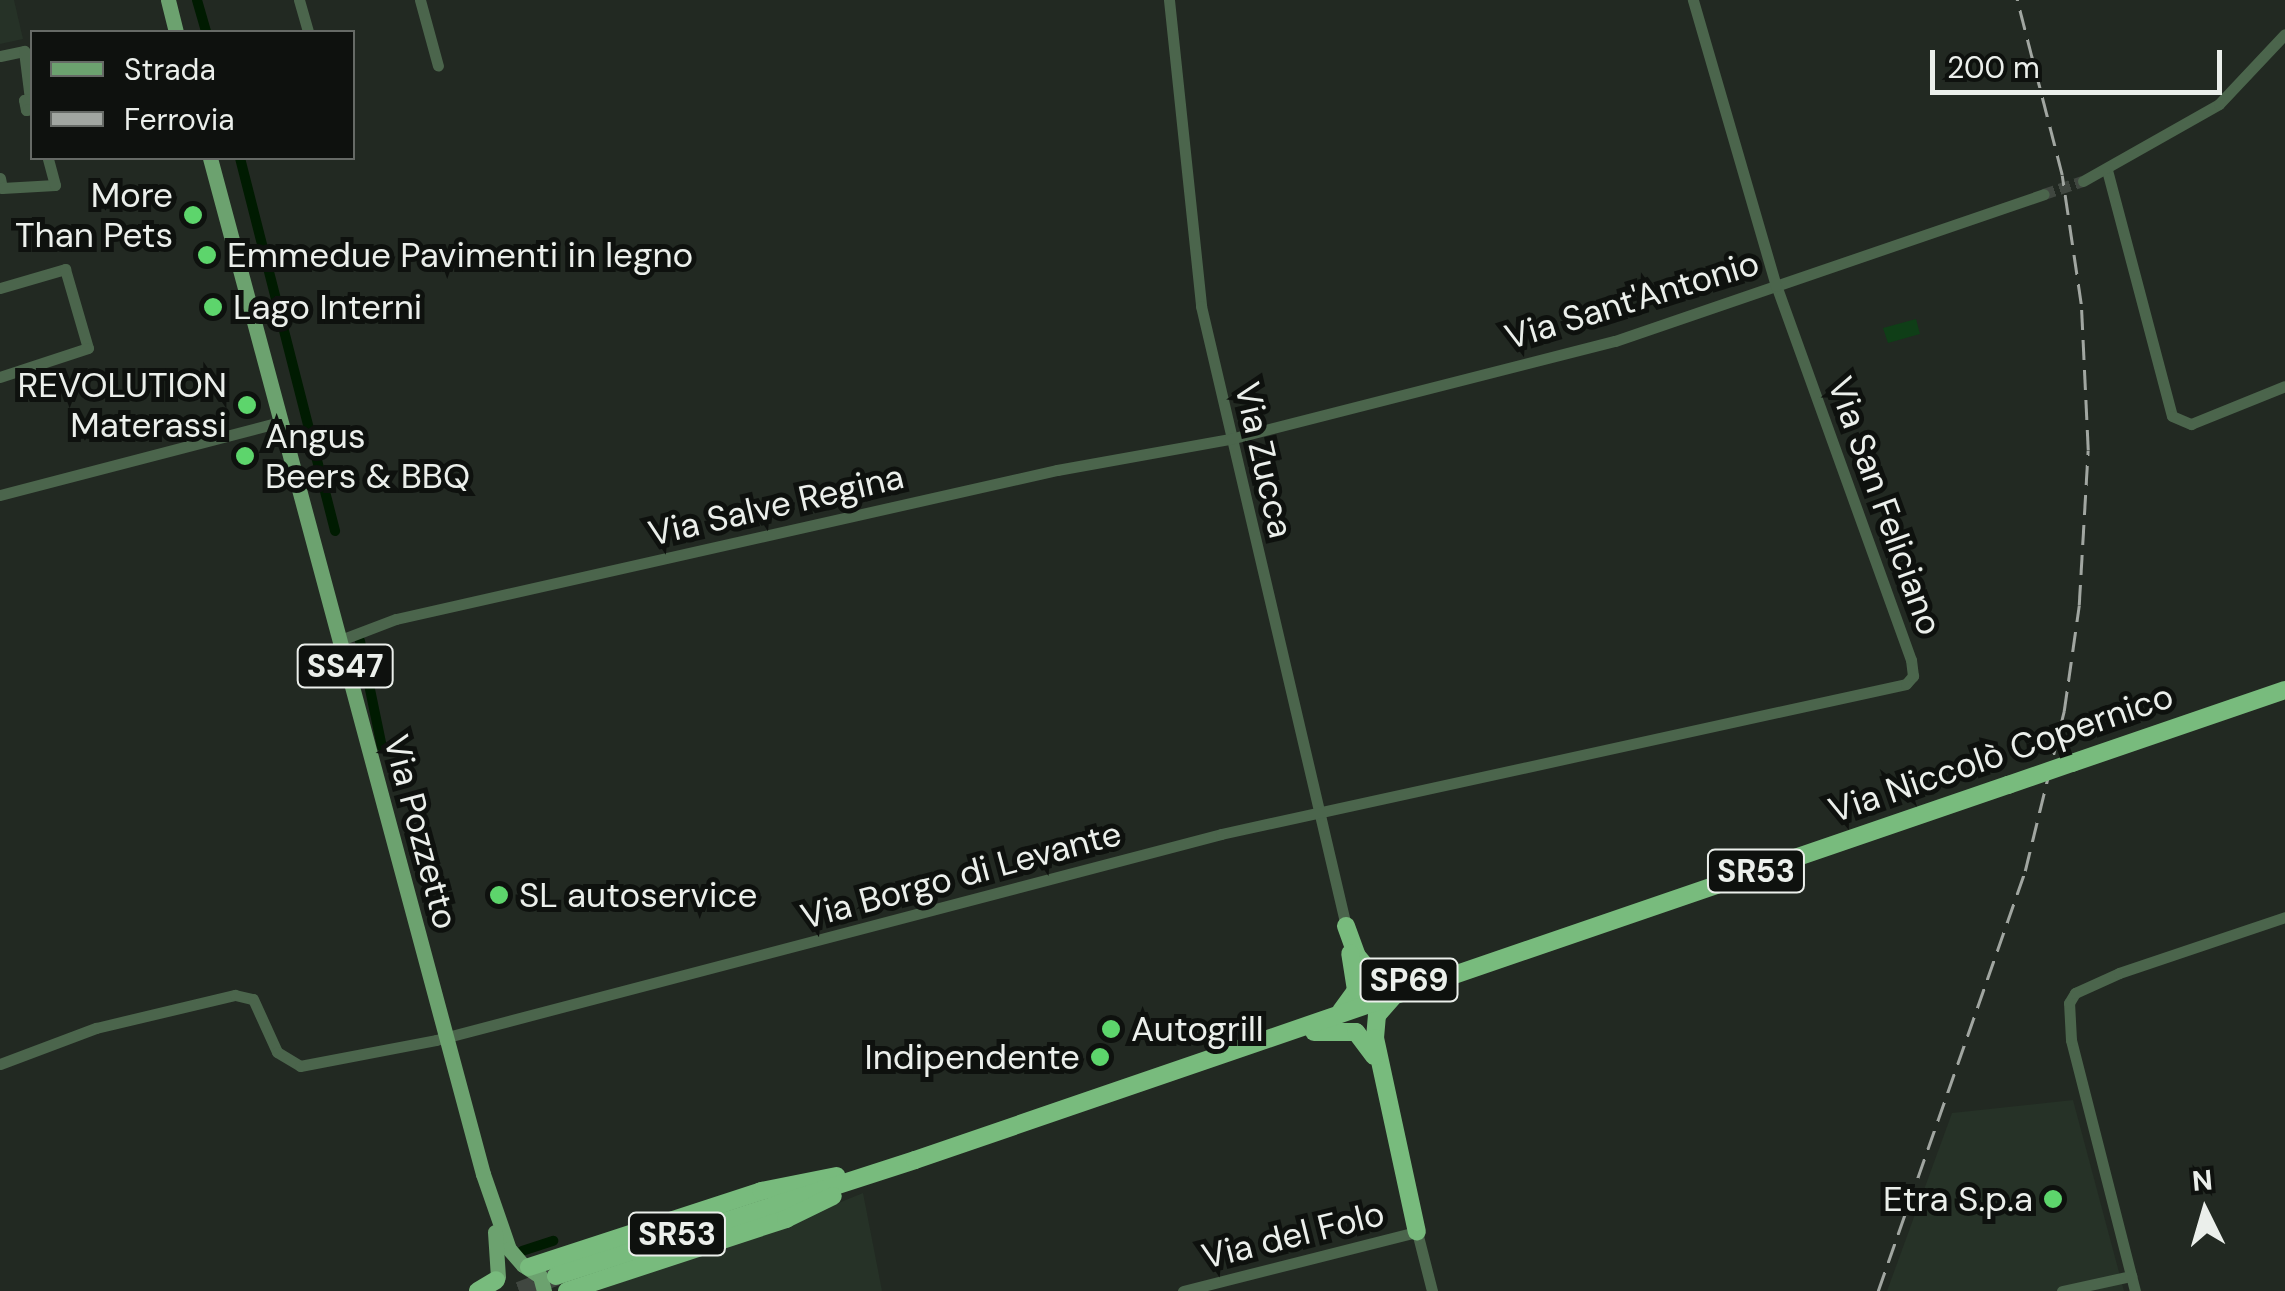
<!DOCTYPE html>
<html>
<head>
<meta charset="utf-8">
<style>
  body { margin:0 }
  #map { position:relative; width:2285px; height:1291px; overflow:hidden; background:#222922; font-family:"DM Sans",sans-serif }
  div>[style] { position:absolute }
  .built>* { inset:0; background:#263227 }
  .green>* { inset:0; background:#0f3e17 }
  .canal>* { height:10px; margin:-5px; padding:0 5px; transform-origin:5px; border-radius:5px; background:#001b01 }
  .minor-tunnel>* { height:11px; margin-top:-5.5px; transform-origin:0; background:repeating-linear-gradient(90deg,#404740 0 11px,transparent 0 16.5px) }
  .highway-tunnel>* { height:18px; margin-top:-9px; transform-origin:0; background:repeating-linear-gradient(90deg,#404740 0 18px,transparent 0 27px) }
  .minor>* { height:11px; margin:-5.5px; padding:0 5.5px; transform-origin:5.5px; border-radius:5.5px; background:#4b654c }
  .major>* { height:15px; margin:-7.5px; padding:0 7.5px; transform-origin:7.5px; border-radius:7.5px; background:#6ca26f }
  .highway>* { height:18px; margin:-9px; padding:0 9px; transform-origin:9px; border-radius:9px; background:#78bb7d }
  .rail>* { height:2.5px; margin-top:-1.25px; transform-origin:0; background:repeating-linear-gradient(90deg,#a1a6a1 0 20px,transparent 0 30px) }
  .highway-bridge>* { height:18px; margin:-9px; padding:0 9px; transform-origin:9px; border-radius:9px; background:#78bb7d }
  .dots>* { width:28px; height:28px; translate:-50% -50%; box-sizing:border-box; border:5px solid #0e110e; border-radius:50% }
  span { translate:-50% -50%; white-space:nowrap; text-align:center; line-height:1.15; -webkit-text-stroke:10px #0e110e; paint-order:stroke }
  .shield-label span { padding:2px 8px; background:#0e110e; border:2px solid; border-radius:8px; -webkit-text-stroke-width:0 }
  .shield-label { font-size:32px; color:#ebefeb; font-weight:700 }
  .poi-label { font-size:35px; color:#ebefeb }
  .right { translate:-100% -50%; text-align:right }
  .left { translate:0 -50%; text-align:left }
  .street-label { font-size:35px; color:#ebefeb }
  .legend { position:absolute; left:30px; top:30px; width:325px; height:130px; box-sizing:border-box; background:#0e110e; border:2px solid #666a66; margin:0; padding:12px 18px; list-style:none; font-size:30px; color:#ebefeb }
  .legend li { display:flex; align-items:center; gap:20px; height:50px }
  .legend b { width:50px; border:2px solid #666a66 }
  .north { position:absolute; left:2155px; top:1161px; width:100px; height:100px; -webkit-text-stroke:8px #0e110e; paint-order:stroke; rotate:355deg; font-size:28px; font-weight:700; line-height:40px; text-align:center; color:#ebefeb }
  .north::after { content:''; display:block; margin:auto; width:35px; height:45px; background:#ebefeb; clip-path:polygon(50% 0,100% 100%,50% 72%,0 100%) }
  .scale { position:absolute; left:1930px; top:50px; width:292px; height:45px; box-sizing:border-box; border:5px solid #ebefeb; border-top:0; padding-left:12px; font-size:30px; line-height:35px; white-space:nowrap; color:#ebefeb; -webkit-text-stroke:8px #0e110e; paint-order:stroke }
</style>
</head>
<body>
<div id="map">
  <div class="built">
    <i style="clip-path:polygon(0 0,14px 0,23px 39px,0 44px)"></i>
    <i style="clip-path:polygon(2073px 1100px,2124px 1291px,1887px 1291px,1952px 1113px)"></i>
    <i style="clip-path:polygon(863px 1193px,882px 1291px,597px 1291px,792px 1222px)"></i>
  </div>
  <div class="green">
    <i style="clip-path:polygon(1916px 319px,1920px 334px,1888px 343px,1883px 328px)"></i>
  </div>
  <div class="canal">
    <i style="left:197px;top:0;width:33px;rotate:74deg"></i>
    <i style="left:240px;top:158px;width:385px;rotate:75.7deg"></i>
    <i style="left:360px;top:641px;width:108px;rotate:78.3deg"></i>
    <i style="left:522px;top:1251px;width:33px;rotate:-18deg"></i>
  </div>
  <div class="minor-tunnel">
    <i style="left:2044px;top:194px;width:41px;rotate:-18.4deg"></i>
  </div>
  <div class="highway-tunnel">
    <i style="left:519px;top:1291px;width:40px;rotate:-21deg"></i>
  </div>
  <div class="minor">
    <i style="left:299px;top:0;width:33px;rotate:74deg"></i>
    <i style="left:420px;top:0;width:68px;rotate:74.7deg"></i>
    <i style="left:1169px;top:0;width:308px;rotate:84deg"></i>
    <i style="left:1201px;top:306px;width:637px;rotate:76.84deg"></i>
    <i style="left:0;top:56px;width:25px;rotate:-12deg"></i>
    <i style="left:24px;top:51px;width:48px;rotate:82.9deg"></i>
    <i style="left:30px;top:99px;width:6px;rotate:171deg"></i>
    <i style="left:24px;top:100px;width:10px;rotate:79deg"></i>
    <i style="left:26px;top:110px;width:6px;rotate:-9deg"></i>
    <i style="left:2107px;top:170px;width:254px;rotate:75.2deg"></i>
    <i style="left:2172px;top:416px;width:21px;rotate:23deg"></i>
    <i style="left:2191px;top:424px;width:101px;rotate:-22deg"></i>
    <i style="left:0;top:178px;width:10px;rotate:79deg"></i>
    <i style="left:2px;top:188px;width:53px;rotate:-3.2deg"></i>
    <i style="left:55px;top:185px;width:28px;rotate:-105deg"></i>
    <i style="left:2083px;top:181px;width:156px;rotate:-29.5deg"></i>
    <i style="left:2219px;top:104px;width:96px;rotate:-46.7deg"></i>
    <i style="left:0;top:288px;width:68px;rotate:-16.3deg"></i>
    <i style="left:65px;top:269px;width:82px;rotate:73.8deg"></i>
    <i style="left:88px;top:348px;width:93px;rotate:161.8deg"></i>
    <i style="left:0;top:495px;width:290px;rotate:-14.6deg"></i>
    <i style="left:338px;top:641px;width:62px;rotate:-20.8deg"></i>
    <i style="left:396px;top:619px;width:678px;rotate:-12.7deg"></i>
    <i style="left:1057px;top:470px;width:176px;rotate:-10.2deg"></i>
    <i style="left:1230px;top:439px;width:397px;rotate:-14.3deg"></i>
    <i style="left:1615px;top:341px;width:453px;rotate:-18.9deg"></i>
    <i style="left:0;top:1064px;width:103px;rotate:-20.6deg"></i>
    <i style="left:96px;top:1028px;width:143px;rotate:-13.4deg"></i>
    <i style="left:235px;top:995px;width:18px;rotate:13deg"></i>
    <i style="left:253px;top:999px;width:58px;rotate:65.6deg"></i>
    <i style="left:277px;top:1052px;width:27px;rotate:31deg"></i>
    <i style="left:300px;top:1066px;width:138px;rotate:-10.8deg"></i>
    <i style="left:436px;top:1040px;width:812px;rotate:-14.7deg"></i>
    <i style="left:1221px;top:834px;width:701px;rotate:-12.35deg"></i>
    <i style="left:1906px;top:684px;width:11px;rotate:-49deg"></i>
    <i style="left:1913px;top:676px;width:16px;rotate:-97deg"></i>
    <i style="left:1911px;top:660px;width:398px;rotate:-109.8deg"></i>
    <i style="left:1776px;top:286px;width:298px;rotate:-106.2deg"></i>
    <i style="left:1183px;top:1291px;width:241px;rotate:-14.2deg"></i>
    <i style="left:1417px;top:1232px;width:61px;rotate:75.7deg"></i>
    <i style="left:2062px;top:1291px;width:71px;rotate:-12.3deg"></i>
    <i style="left:2135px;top:1291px;width:259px;rotate:-104.3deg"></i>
    <i style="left:2071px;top:1040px;width:37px;rotate:-93deg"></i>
    <i style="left:2069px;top:1003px;width:12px;rotate:-59deg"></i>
    <i style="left:2075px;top:993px;width:48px;rotate:-24.4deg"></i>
    <i style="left:2119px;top:973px;width:175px;rotate:-18.6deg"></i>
  </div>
  <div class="major">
    <i style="left:168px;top:0;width:33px;rotate:76deg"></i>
    <i style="left:210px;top:158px;width:1052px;rotate:74.96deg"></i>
    <i style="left:483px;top:1174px;width:79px;rotate:70.9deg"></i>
    <i style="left:509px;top:1249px;width:21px;rotate:49deg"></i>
    <i style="left:495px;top:1232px;width:45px;rotate:86.2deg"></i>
    <i style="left:523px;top:1265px;width:20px;rotate:33deg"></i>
    <i style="left:540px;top:1276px;width:16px;rotate:75deg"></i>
  </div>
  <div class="highway">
    <i style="left:2072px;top:763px;width:225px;rotate:-18.9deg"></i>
    <i style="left:1346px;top:926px;width:32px;rotate:70deg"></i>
    <i style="left:1357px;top:956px;width:31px;rotate:50deg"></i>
    <i style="left:1377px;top:980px;width:33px"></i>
    <i style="left:1392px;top:998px;width:23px;rotate:131deg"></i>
    <i style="left:1377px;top:1015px;width:23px;rotate:95deg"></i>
    <i style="left:1375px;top:1038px;width:198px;rotate:77.8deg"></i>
    <i style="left:1341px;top:1011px;width:26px;rotate:-54deg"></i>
    <i style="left:1356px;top:990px;width:37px;rotate:-99deg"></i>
    <i style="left:1314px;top:1032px;width:42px"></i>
    <i style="left:1356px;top:1032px;width:30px;rotate:53deg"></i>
    <i style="left:529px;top:1267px;width:244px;rotate:-18.1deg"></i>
    <i style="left:761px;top:1191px;width:77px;rotate:-11.2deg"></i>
    <i style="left:556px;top:1276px;width:377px;rotate:-17.9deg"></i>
    <i style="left:915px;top:1160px;width:1156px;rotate:-18.94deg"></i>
    <i style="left:478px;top:1291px;width:21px;rotate:-31deg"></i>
    <i style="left:567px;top:1291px;width:231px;rotate:-18.2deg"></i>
    <i style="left:786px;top:1219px;width:52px;rotate:-26.1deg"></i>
  </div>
  <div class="rail">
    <i style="left:1878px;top:1291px;width:445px;rotate:-70.7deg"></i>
    <i style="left:2025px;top:871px;width:165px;rotate:-76.3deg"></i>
    <i style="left:2064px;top:711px;width:107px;rotate:-81.9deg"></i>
    <i style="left:2079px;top:605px;width:155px;rotate:-86.7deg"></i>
    <i style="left:2088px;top:450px;width:146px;rotate:-92.7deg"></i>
    <i style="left:2081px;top:304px;width:130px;rotate:-98.4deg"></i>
    <i style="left:2062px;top:175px;width:181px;rotate:-104.4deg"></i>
  </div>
  <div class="highway-bridge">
    <i style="left:2008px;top:785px;width:68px;rotate:-19deg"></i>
  </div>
  <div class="dots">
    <i style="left:193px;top:215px;background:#5dd56c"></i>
    <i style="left:207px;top:255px;background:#5dd56c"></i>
    <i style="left:213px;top:307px;background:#5dd56c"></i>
    <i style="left:247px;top:405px;background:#5dd56c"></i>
    <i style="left:245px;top:456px;background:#5dd56c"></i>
    <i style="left:499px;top:895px;background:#5dd56c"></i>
    <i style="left:1111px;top:1029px;background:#5dd56c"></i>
    <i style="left:1100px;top:1057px;background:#5dd56c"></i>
    <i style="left:2053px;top:1199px;background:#5dd56c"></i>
  </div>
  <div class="shield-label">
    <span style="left:345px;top:666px">SS47</span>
    <span style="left:1756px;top:871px">SR53</span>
    <span style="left:1409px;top:980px">SP69</span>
    <span style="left:677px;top:1234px">SR53</span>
  </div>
  <div class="poi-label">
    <span class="right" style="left:173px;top:215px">More<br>Than Pets</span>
    <span class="left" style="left:227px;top:255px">Emmedue Pavimenti in legno</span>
    <span class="left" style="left:233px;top:307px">Lago Interni</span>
    <span class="right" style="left:227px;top:405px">REVOLUTION<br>Materassi</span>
    <span class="left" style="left:265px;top:456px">Angus<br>Beers &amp; BBQ</span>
    <span class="left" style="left:519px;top:895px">SL autoservice</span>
    <span class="left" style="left:1131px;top:1029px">Autogrill</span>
    <span class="right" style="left:1080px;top:1057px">Indipendente</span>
    <span class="right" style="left:2033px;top:1199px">Etra S.p.a</span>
  </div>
  <div class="street-label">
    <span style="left:1632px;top:300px;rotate:-17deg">Via Sant'Antonio</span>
    <span style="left:1264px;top:460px;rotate:77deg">Via Zucca</span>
    <span style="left:776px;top:505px;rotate:-13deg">Via Salve Regina</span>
    <span style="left:1885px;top:506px;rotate:70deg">Via San Feliciano</span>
    <span style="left:2001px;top:753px;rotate:-19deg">Via Niccolò Copernico</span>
    <span style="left:421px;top:832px;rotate:75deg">Via Pozzetto</span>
    <span style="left:961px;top:875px;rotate:-15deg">Via Borgo di Levante</span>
    <span style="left:1293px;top:1235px;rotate:-14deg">Via del Folo</span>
  </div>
  <ul class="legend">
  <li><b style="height:12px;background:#6ca26f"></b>Strada</li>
  <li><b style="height:12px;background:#a1a6a1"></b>Ferrovia</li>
  </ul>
  <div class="north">N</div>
  <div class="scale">200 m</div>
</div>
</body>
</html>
